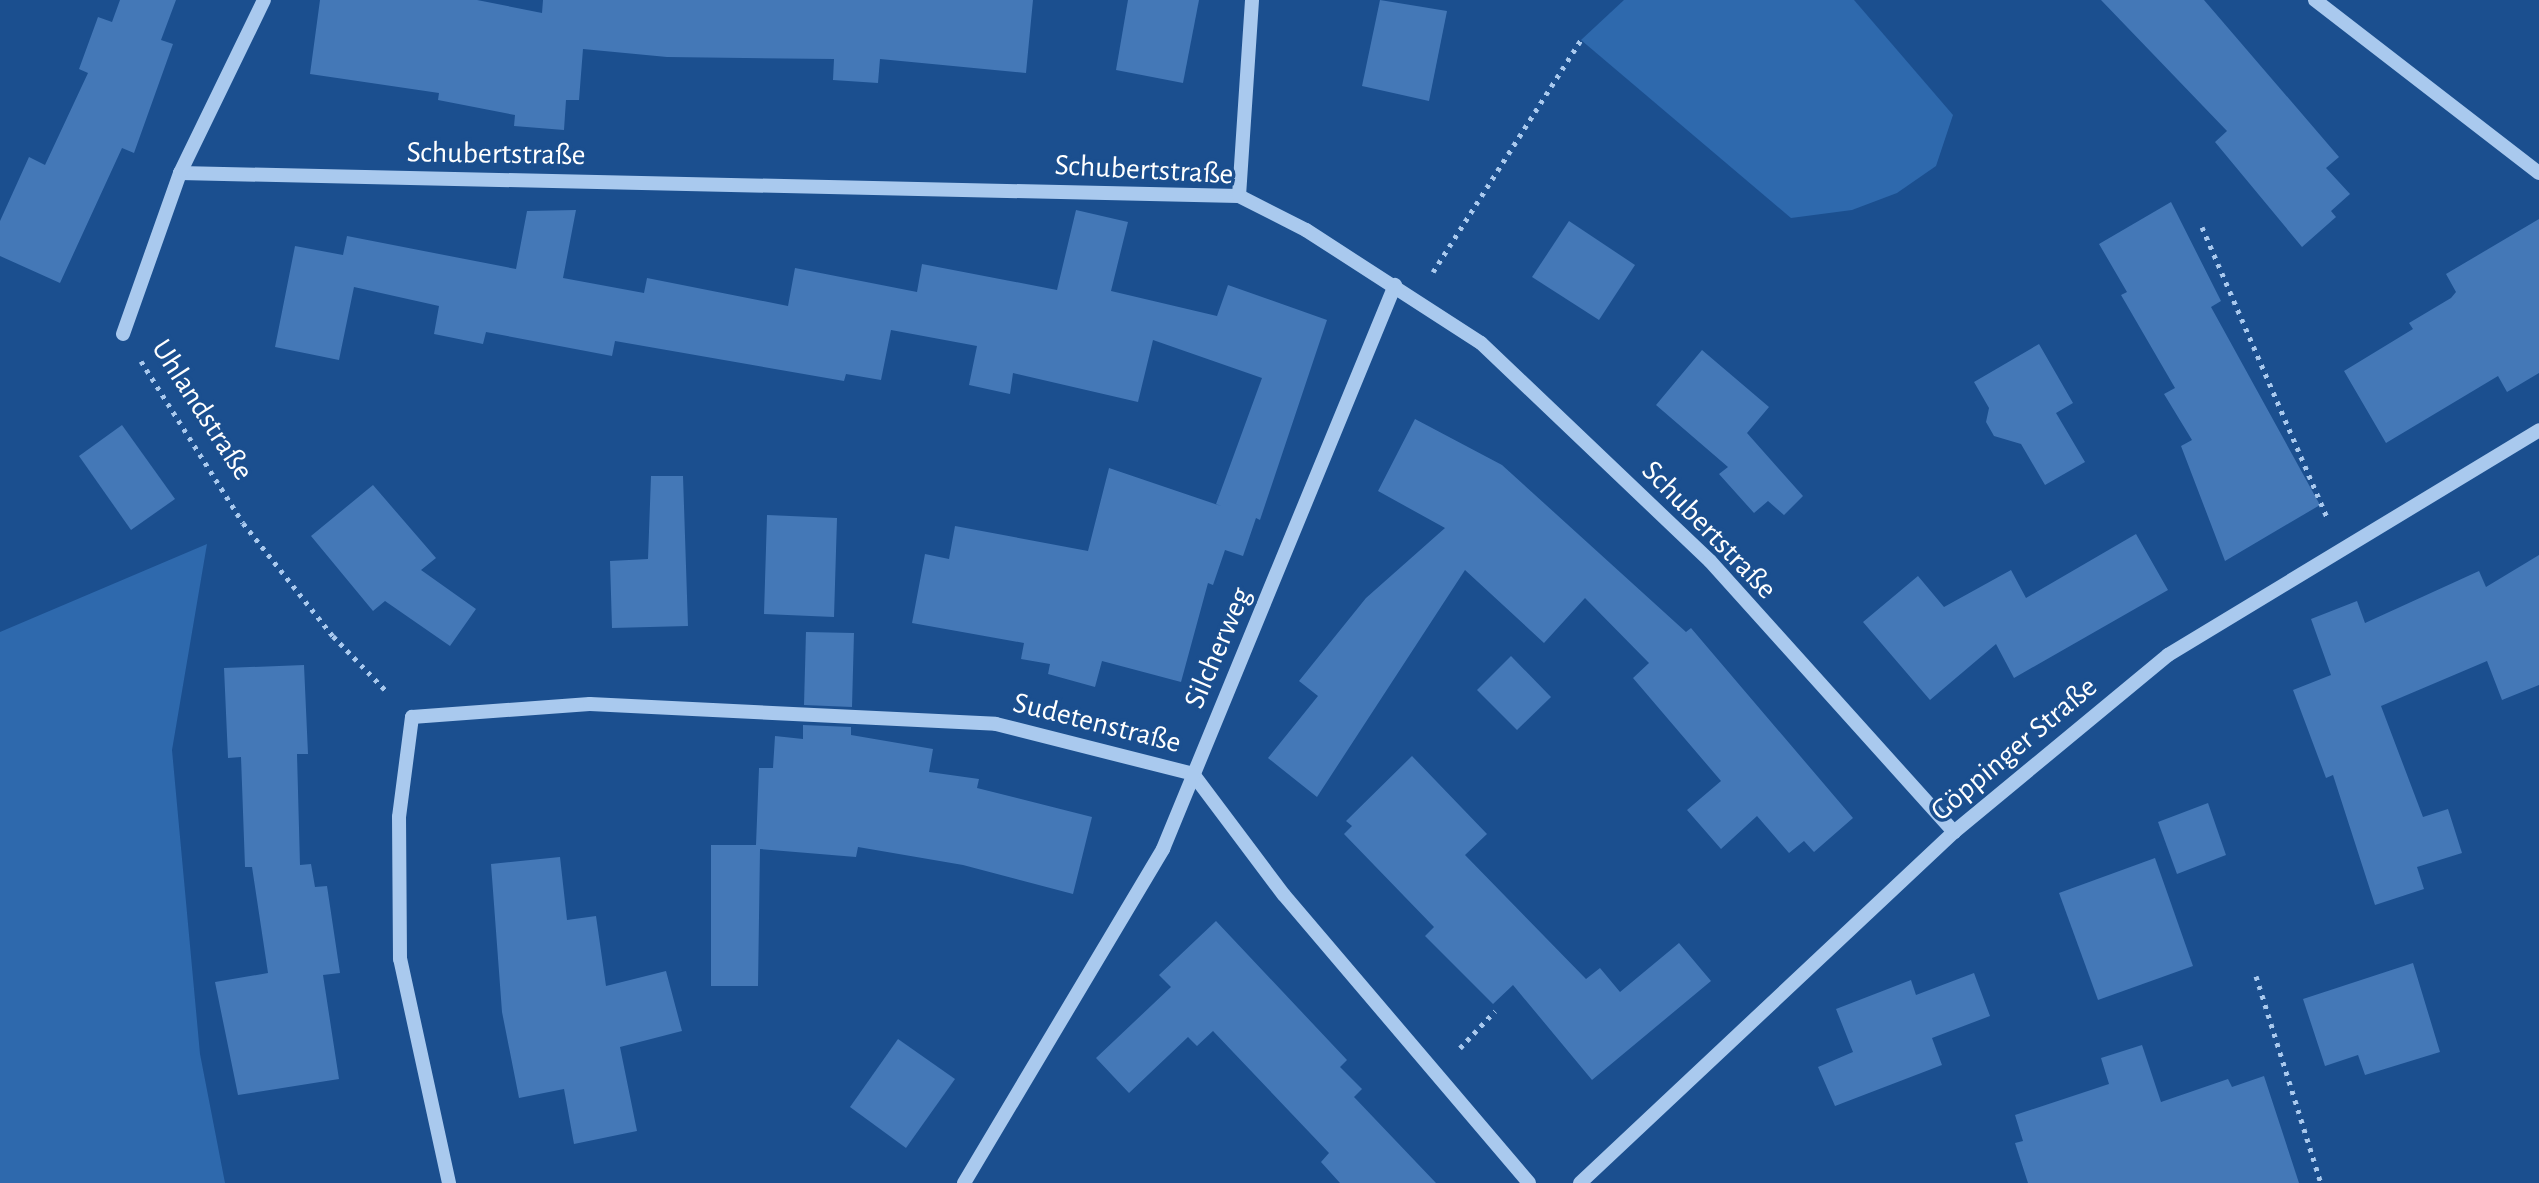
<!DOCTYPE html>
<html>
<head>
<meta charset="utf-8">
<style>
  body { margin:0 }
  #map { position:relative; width:2539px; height:1183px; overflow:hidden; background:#1b4f8f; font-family:"Alegreya Sans",sans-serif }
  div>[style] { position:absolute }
  .green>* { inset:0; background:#2e69ad }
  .building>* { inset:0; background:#4478b7 }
  .path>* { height:5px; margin-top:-2.5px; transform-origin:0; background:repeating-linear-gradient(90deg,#a9c9ee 0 4px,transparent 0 10px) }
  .minor>* { height:14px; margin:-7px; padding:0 7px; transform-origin:7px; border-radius:7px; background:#a9c9ee }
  span { translate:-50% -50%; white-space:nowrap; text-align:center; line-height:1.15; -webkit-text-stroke:7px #1b4f8f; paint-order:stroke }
  .street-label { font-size:30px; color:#fff }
</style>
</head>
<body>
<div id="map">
  <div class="green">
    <i style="clip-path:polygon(1624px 0,1854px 0,1953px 115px,1936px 166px,1897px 193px,1852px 210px,1791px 218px,1581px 40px)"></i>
    <i style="clip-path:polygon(207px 544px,172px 750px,200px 1054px,225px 1183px,0 1183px,0 632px)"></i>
  </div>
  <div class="building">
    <i style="clip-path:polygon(120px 0,176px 0,161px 40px,173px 44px,134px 153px,122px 148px,60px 283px,0 256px,0 221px,29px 157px,45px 165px,88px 73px,79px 69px,98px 17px,112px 22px)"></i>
    <i style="clip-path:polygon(320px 0,477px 0,542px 13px,543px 0,1033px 0,1026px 73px,880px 59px,878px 83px,833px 80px,834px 59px,667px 57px,583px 49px,579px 100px,566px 100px,564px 130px,514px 126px,515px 115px,438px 100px,439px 93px,310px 74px)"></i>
    <i style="clip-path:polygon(1128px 0,1199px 0,1183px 83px,1116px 70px)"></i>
    <i style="clip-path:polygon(1380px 0,1447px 11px,1429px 101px,1362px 86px)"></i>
    <i style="clip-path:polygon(2101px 0,2204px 0,2339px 157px,2326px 168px,2350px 194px,2331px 211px,2336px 217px,2302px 247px,2215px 142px,2227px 131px)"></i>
    <i style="clip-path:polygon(2171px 202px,2221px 301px,2211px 307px,2320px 505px,2225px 561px,2181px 446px,2192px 440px,2164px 394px,2175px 388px,2121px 295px,2127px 292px,2099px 244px)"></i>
    <i style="clip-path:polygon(576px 210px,563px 278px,644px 293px,647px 278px,788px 306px,795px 268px,917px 292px,922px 264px,1057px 290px,1076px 210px,1128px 222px,1111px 291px,1217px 316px,1228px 285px,1327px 320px,1260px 520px,1256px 518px,1243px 556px,1225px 550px,1213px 585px,1208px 583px,1181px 682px,1102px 661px,1095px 687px,1048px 674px,1050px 664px,1021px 659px,1024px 643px,912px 623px,925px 554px,949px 559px,955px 526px,1088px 551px,1109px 468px,1221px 506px,1216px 504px,1262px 378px,1153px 340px,1138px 402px,1013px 373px,1010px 394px,969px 385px,977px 346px,891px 330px,881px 380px,846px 374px,844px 381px,615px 341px,612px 356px,486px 332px,483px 344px,434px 334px,439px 306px,354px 287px,339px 360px,275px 347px,295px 246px,343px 255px,347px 236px,516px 269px,527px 211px)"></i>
    <i style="clip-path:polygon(2539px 219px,2539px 373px,2507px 392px,2498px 376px,2386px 443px,2344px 371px,2413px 329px,2409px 323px,2451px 298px,2456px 292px,2446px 274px)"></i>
    <i style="clip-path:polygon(1569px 221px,1635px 265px,1599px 320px,1532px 277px)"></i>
    <i style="clip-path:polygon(2039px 344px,2073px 403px,2056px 413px,2085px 462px,2045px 485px,2021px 444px,1994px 436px,1986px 422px,1989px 408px,1974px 382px)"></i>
    <i style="clip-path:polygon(1702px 350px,1769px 407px,1747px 433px,1803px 496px,1784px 515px,1768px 501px,1754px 513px,1719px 474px,1728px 467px,1656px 405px)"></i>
    <i style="clip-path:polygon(1415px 419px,1502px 465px,1686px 632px,1691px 628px,1853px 818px,1814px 852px,1804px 841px,1789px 853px,1757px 816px,1721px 849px,1687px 810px,1721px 781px,1633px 678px,1649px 663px,1585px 598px,1544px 643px,1465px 570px,1317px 797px,1268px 758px,1318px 696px,1299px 681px,1366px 598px,1445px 528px,1378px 491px)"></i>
    <i style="clip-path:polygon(122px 425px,175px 499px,131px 530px,79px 456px)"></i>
    <i style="clip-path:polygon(651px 476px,683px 476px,688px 626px,612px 628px,610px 561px,648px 559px)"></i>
    <i style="clip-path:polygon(373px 485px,436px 558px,421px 570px,476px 609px,450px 646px,385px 601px,373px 611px,311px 536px)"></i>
    <i style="clip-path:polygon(767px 515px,837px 518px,834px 617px,764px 614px)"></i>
    <i style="clip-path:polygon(2136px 534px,2168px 590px,2014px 678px,1996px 644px,1930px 700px,1863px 622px,1918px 576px,1944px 607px,2011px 570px,2026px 598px)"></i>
    <i style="clip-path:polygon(2539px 555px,2539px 685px,2502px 700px,2487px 661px,2381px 706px,2423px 817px,2448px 809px,2462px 853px,2417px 867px,2424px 889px,2375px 905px,2333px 775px,2326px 778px,2293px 690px,2331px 675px,2311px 619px,2357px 601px,2365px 623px,2479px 571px,2486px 587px)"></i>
    <i style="clip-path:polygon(806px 632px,854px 633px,852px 707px,804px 705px)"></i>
    <i style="clip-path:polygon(1511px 656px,1551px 697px,1517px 730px,1477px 690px)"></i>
    <i style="clip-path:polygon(304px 665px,308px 754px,297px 754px,300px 865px,311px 864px,315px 887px,327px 886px,340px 973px,323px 975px,339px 1079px,238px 1095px,215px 982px,268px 973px,252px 867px,245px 867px,241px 757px,228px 758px,224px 668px)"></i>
    <i style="clip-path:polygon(803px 725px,851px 727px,851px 735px,933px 749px,929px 772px,979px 779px,977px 788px,1092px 817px,1073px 894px,963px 865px,858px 847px,856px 857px,760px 849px,758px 986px,711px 986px,711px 845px,756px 845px,759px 768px,773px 768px,775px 736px,803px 739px)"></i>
    <i style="clip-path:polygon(1412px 756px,1487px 834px,1465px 855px,1586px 979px,1600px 968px,1620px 992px,1679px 943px,1711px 981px,1592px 1080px,1513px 985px,1493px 1004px,1425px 936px,1434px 927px,1344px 834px,1352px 826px,1346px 821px)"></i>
    <i style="clip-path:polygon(2208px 803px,2226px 855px,2177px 874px,2158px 822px)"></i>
    <i style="clip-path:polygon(560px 857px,567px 920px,596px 916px,606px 986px,666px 971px,682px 1031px,620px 1047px,637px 1131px,574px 1144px,564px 1089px,519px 1098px,502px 1012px,491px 864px)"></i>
    <i style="clip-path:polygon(2155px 858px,2193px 966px,2098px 1000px,2059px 893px)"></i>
    <i style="clip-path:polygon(1216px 921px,1347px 1060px,1340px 1067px,1362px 1089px,1354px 1097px,1436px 1183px,1340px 1183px,1321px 1162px,1329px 1153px,1213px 1031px,1197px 1046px,1188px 1037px,1129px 1093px,1096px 1058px,1171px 987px,1159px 975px)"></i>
    <i style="clip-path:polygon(2413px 963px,2440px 1052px,2365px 1075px,2358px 1055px,2325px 1066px,2303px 999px)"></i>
    <i style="clip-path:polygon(1974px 973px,1990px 1016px,1932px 1038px,1942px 1065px,1835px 1106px,1818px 1067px,1853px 1052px,1836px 1009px,1911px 980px,1916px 995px)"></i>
    <i style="clip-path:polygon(898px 1039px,955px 1079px,906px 1148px,850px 1107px)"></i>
    <i style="clip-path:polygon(2142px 1045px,2161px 1102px,2228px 1079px,2232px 1087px,2264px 1076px,2299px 1183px,2028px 1183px,2015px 1143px,2023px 1141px,2015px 1115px,2109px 1084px,2101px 1058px)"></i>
  </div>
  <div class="path">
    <i style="left:2202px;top:227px;width:319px;rotate:66.7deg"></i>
    <i style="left:1433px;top:272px;width:275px;rotate:-57.5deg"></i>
    <i style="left:141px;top:361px;width:191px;rotate:57.8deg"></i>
    <i style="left:243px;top:523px;width:144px;rotate:51.5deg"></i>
    <i style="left:333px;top:636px;width:78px;rotate:46deg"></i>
    <i style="left:2256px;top:976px;width:217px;rotate:72.6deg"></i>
    <i style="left:1460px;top:1048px;width:51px;rotate:-46.6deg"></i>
  </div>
  <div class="minor">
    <i style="left:2315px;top:0;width:283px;rotate:37.7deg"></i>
    <i style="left:180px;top:173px;width:1059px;rotate:1.24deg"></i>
    <i style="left:1239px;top:196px;width:75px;rotate:26.9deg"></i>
    <i style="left:1306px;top:230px;width:208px;rotate:32.9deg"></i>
    <i style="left:1481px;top:343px;width:316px;rotate:43.6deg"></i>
    <i style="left:1710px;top:561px;width:365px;rotate:48deg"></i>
    <i style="left:1239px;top:196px;width:196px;rotate:-86.2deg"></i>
    <i style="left:123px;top:334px;width:171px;rotate:-70.5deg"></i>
    <i style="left:180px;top:173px;width:192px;rotate:-64.1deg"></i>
    <i style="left:449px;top:1183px;width:229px;rotate:-102.3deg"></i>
    <i style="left:400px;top:959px;width:142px;rotate:-90.4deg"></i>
    <i style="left:399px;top:817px;width:101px;rotate:-82.6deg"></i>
    <i style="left:412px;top:717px;width:178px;rotate:-4.2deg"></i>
    <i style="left:590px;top:704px;width:406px;rotate:2.8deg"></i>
    <i style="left:996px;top:724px;width:203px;rotate:14.2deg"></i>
    <i style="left:1193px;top:774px;width:151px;rotate:53.1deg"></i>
    <i style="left:1284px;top:895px;width:378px;rotate:49.6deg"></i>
    <i style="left:964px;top:1183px;width:389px;rotate:-59.2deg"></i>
    <i style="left:1163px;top:849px;width:610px;rotate:-67.64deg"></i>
    <i style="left:1580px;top:1183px;width:513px;rotate:-43.18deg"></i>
    <i style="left:1954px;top:832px;width:278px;rotate:-39.6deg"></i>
    <i style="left:2168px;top:655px;width:434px;rotate:-31.2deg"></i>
  </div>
  <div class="street-label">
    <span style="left:496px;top:154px;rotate:1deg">Schubertstraße</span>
    <span style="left:1144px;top:170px;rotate:3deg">Schubertstraße</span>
    <span style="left:202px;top:410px;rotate:57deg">Uhlandstraße</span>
    <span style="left:1709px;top:530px;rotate:46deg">Schubertstraße</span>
    <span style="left:1218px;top:648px;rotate:-67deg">Silcherweg</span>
    <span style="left:1097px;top:723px;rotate:14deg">Sudetenstraße</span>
    <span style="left:2014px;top:749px;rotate:-40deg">Göppinger Straße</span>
  </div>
</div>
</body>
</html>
